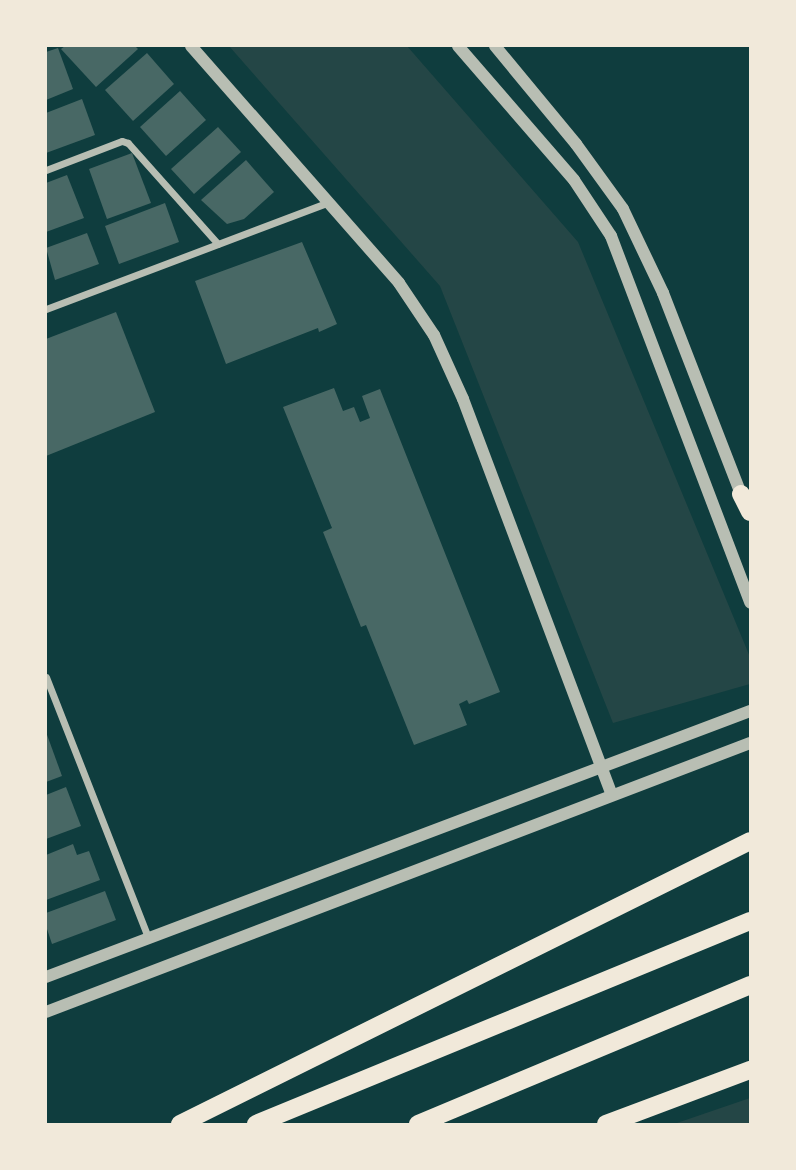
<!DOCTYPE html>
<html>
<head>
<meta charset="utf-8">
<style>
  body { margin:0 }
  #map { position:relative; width:796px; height:1170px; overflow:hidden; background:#0f3d3e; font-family:"Source Sans 3",sans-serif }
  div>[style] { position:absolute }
  .green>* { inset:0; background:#244646 }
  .building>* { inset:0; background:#486865 }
  .minor>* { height:7px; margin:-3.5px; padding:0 3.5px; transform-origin:3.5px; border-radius:3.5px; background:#b8beb3 }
  .tertiary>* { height:12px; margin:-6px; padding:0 6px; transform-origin:6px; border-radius:6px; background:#b8beb3 }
  .primary>* { height:18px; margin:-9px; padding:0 9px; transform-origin:9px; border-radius:9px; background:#f1e9da }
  span { translate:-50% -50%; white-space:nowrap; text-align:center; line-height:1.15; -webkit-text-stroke:7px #f1e9da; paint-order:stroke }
  .frame { position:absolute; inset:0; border:47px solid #f1e9da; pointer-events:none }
</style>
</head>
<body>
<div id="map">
  <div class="green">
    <i style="clip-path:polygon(229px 46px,407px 46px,578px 242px,750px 657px,750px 684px,613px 723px,440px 286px)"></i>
    <i style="clip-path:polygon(750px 1098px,750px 1124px,674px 1124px)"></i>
  </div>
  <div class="building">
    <i style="clip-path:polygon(65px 46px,135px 46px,138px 49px,96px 87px,61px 49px)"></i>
    <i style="clip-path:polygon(58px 48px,73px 89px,46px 100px,46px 52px)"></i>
    <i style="clip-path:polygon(147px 53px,174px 84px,133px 121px,105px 90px)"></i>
    <i style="clip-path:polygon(180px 91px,206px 120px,166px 156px,140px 127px)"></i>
    <i style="clip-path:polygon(82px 99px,95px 135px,46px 153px,46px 113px)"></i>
    <i style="clip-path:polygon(218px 127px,241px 152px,194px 194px,171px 169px)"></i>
    <i style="clip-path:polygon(132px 153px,151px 203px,107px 219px,89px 169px)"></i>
    <i style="clip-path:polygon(246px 160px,274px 192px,244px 219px,227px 224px,201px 200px)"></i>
    <i style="clip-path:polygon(67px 175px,84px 218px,46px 232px,46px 183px)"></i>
    <i style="clip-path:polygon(165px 203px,179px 242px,119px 264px,105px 226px)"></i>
    <i style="clip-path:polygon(87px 233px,99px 264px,55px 280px,46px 248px)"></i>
    <i style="clip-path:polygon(302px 242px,337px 324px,319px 332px,318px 328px,226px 364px,195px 281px)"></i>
    <i style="clip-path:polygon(116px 312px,155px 412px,46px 456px,46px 339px)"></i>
    <i style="clip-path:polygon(334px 388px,343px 411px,354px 407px,360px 422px,370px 418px,362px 396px,380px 389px,500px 692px,469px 704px,467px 700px,459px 704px,467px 725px,414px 745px,366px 625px,361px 627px,323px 532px,332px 528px,283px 407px)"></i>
    <i style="clip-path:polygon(46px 732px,62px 776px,46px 782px)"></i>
    <i style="clip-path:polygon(66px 787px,81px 826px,46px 839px,46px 795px)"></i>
    <i style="clip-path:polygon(73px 844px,77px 855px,89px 851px,100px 880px,46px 900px,46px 855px)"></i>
    <i style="clip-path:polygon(105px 891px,116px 920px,52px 944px,46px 926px,46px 913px)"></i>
  </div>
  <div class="minor">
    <i style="left:46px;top:170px;width:81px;rotate:-20.9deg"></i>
    <i style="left:122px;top:141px;width:6px;rotate:18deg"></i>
    <i style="left:128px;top:143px;width:135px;rotate:48.3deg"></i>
    <i style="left:46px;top:309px;width:303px;rotate:-20.7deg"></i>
    <i style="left:46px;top:677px;width:279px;rotate:68.6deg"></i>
  </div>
  <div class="tertiary">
    <i style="left:191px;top:46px;width:315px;rotate:48.7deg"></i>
    <i style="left:399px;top:283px;width:63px;rotate:56.1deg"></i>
    <i style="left:434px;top:335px;width:70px;rotate:65.6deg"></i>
    <i style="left:463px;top:399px;width:423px;rotate:69.4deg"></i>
    <i style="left:458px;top:46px;width:177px;rotate:49.1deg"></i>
    <i style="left:574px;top:180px;width:67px;rotate:56.5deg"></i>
    <i style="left:611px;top:236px;width:392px;rotate:69.2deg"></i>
    <i style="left:495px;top:46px;width:127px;rotate:50.4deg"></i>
    <i style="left:576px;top:144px;width:80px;rotate:54.1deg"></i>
    <i style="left:623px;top:209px;width:93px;rotate:64.5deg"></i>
    <i style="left:663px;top:293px;width:221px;rotate:68.8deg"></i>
    <i style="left:46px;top:977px;width:753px;rotate:-20.7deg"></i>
    <i style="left:46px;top:1012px;width:754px;rotate:-20.91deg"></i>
  </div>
  <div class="primary">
    <i style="left:741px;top:494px;width:20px;rotate:63deg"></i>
    <i style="left:180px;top:1124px;width:636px;rotate:-26.4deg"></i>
    <i style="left:256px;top:1124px;width:534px;rotate:-22.34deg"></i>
    <i style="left:418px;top:1124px;width:360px;rotate:-22.7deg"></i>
    <i style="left:606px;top:1124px;width:154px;rotate:-20.6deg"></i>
  </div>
  <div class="frame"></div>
</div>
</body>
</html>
